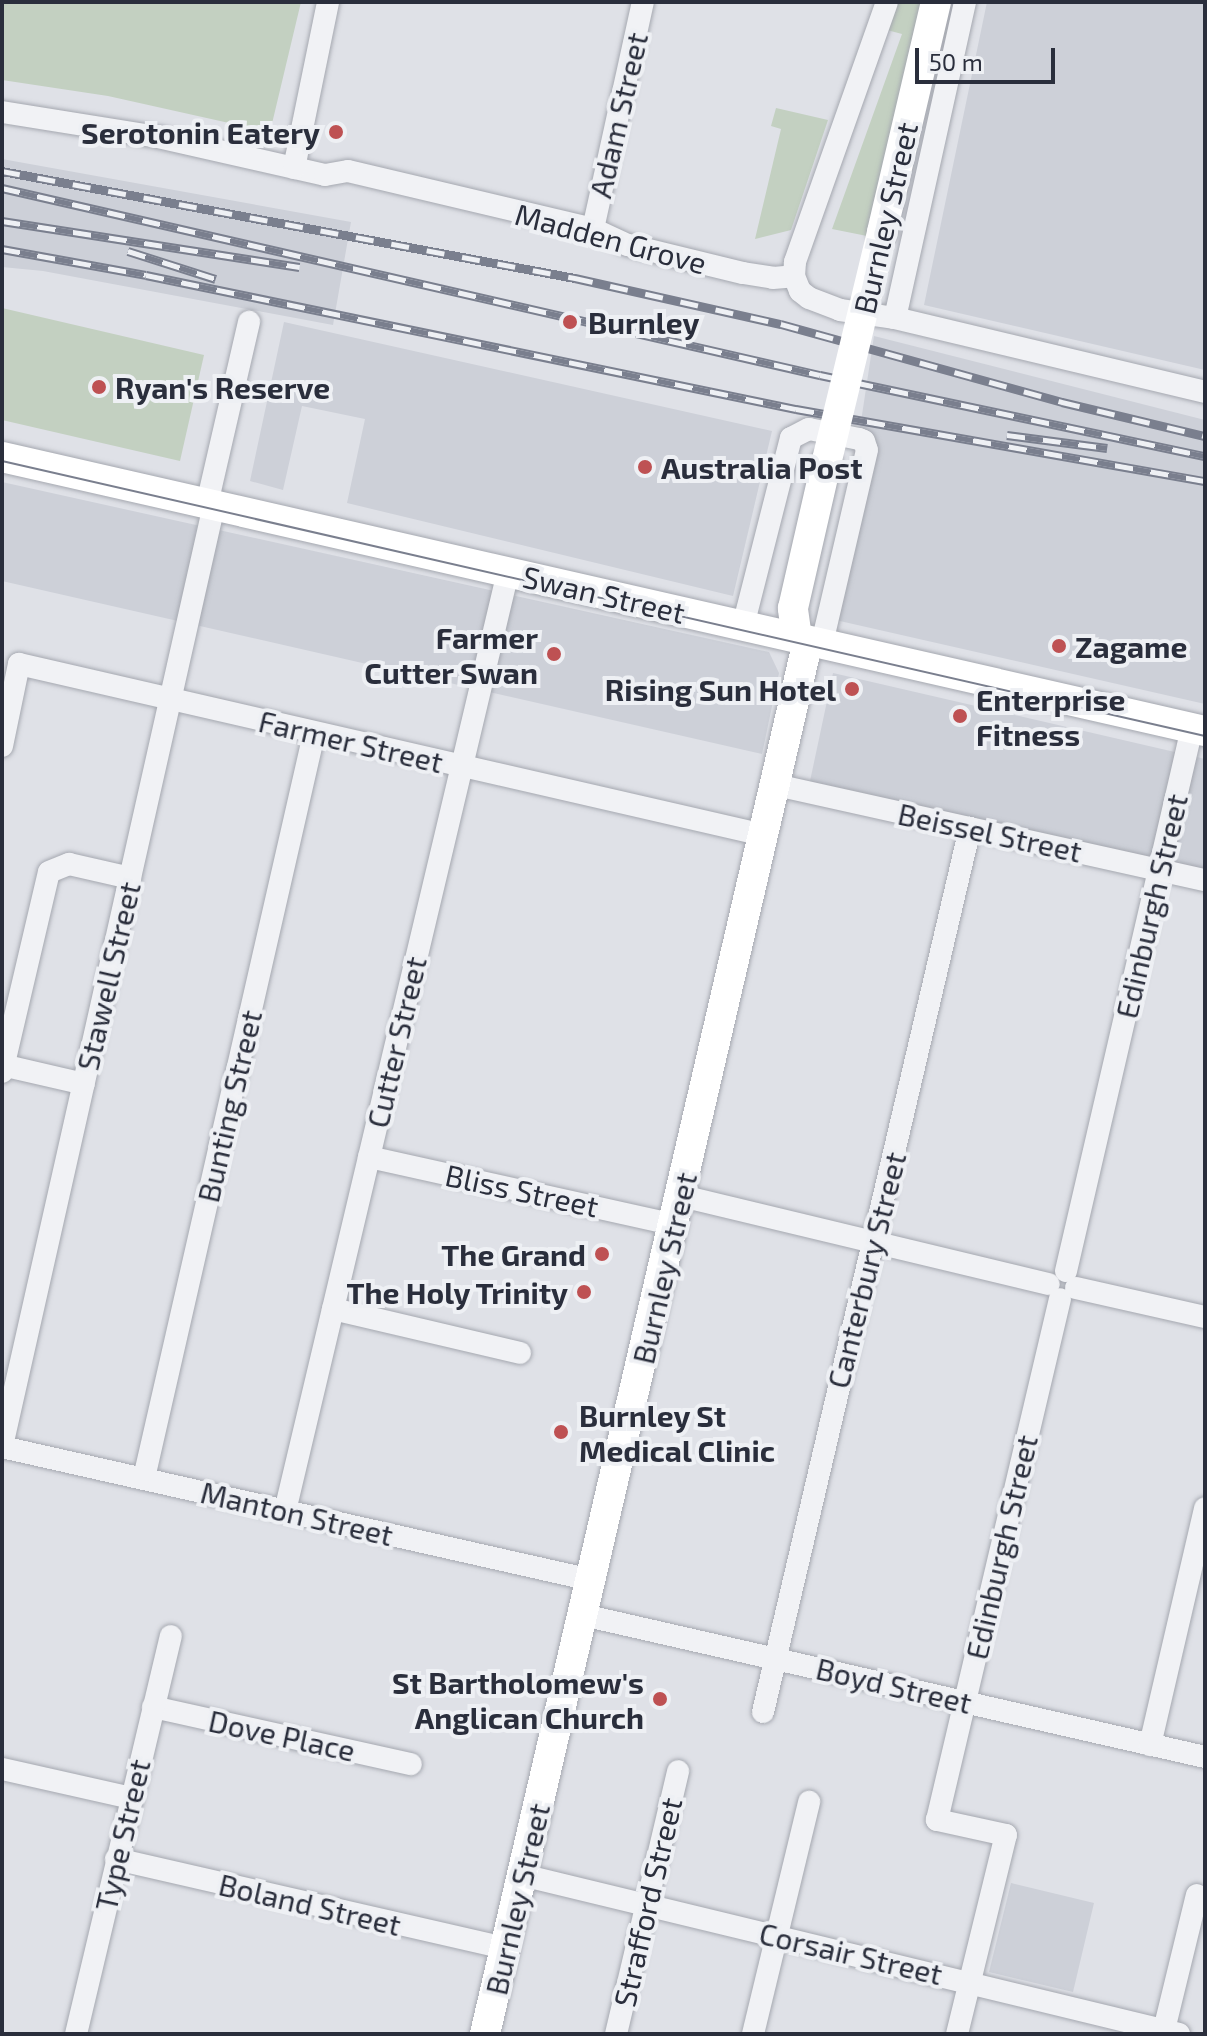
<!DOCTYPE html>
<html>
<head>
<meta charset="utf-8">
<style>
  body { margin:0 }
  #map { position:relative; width:1207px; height:2036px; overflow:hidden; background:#dfe1e7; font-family:"Exo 2",sans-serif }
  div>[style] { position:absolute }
  .built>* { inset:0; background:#cdd0d8 }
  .green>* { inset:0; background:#c3d0c1 }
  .roads { filter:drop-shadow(0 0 2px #a5a8b0) drop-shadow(0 0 2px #a5a8b0) }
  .minor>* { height:22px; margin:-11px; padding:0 11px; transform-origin:11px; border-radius:11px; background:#f1f2f5 }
  .secondary>* { height:30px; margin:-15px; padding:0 15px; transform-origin:15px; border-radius:15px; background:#fff }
  .tram>* { height:2px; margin:-1px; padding:0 1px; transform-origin:1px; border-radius:1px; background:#7a7f8e }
  .rail>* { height:9px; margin-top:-4.5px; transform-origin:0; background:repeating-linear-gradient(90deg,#eef0f4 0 18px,#7a7f8e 0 36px); box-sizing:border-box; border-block:2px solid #7a7f8e }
  .secondary-bridge>* { height:30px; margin:-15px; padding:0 15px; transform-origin:15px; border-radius:15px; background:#fff }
  .dots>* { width:22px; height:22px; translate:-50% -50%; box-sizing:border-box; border:4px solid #eef0f4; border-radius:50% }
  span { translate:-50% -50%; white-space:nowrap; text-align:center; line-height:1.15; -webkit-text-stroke:8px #eef0f4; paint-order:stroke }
  .street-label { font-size:30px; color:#2a2e3c }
  .poi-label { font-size:30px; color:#2a2e3c; font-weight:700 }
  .right { translate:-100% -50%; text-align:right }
  .left { translate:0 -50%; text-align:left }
  .frame { position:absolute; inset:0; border:4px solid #2a2e3c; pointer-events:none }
  .scale { position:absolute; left:915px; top:48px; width:140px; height:36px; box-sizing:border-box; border:4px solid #2a2e3c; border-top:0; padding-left:10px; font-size:24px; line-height:28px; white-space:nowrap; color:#2a2e3c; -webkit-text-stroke:6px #eef0f4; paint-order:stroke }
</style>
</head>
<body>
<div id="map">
  <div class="built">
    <i style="clip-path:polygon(987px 2px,1205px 2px,1205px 370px,924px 305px)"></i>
    <i style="clip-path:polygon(2px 159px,351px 222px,333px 325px,43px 271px,2px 267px)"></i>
    <i style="clip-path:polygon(284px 322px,772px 431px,733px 596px,347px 503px,365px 419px,302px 406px,283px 490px,250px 481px)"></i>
    <i style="clip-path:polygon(874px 336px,1205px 420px,1205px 704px,831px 619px)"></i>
    <i style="clip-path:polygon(2px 482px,769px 652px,779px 673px,762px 754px,2px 581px)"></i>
    <i style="clip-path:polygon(833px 673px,1205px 759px,1205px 886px,806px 800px)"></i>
    <i style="clip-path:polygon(1011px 1883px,1094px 1903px,1073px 1992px,989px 1972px)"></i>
  </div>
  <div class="green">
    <i style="clip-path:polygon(2px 2px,301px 2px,270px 132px,108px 96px,2px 80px)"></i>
    <i style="clip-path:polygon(897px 2px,924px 2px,867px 236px,832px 229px,902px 34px,887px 30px)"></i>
    <i style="clip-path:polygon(776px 108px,828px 120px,791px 230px,755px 239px,781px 129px,771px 126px)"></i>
    <i style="clip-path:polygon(2px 308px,204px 355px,180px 461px,2px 420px)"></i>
  </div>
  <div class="roads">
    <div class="minor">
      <i style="left:887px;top:2px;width:276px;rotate:109.5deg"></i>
      <i style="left:795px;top:262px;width:14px;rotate:94deg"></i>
      <i style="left:794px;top:276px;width:16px;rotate:68deg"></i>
      <i style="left:800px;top:291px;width:11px;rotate:38deg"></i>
      <i style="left:809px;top:298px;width:33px;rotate:21deg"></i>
      <i style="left:840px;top:310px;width:56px;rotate:8.3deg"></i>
      <i style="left:895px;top:318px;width:319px;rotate:13.4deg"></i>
      <i style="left:2px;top:112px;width:158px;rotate:9.1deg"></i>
      <i style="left:158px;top:137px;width:171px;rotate:12.8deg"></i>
      <i style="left:325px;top:175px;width:23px;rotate:-10deg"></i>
      <i style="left:348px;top:171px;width:252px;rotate:13.3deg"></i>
      <i style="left:593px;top:229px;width:38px;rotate:25deg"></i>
      <i style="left:628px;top:245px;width:118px;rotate:13.7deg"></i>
      <i style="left:743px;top:273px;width:30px;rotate:9deg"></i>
      <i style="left:773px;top:278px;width:21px;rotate:-5deg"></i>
      <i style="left:294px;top:168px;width:169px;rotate:-78.4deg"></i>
      <i style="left:593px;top:229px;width:232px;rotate:-77.6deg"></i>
      <i style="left:895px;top:318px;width:324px;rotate:-77.5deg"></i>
      <i style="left:207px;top:504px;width:187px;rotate:-77deg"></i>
      <i style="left:743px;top:626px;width:194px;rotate:-75.7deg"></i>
      <i style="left:791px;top:438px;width:20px;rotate:-27deg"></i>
      <i style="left:809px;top:429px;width:51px;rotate:11.3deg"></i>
      <i style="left:859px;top:439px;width:5px;rotate:22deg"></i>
      <i style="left:864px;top:441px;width:9px;rotate:72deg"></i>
      <i style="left:867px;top:450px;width:199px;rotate:103.1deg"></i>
      <i style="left:2px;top:746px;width:84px;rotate:-78.3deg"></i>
      <i style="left:19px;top:664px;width:764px;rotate:12.93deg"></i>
      <i style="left:776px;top:785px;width:439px;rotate:12.5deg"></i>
      <i style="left:2px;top:1065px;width:84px;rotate:13deg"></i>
      <i style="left:2px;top:1072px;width:205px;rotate:-76.8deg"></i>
      <i style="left:49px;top:872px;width:22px;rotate:-22deg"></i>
      <i style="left:69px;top:864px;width:63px;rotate:12.9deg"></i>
      <i style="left:369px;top:1157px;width:313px;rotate:12.5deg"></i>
      <i style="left:682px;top:1196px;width:377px;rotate:13.5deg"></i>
      <i style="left:1066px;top:1271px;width:557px;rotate:-76.94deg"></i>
      <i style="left:1076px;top:1288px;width:132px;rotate:12.7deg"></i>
      <i style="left:333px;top:1309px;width:192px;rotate:13.2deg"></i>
      <i style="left:2px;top:1446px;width:965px;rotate:-77.3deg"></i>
      <i style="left:2px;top:1447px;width:604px;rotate:12.72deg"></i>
      <i style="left:144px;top:1478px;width:763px;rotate:-77.13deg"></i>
      <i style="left:285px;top:1511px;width:965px;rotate:-76.64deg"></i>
      <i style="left:583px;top:1615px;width:638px;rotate:12.86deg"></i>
      <i style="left:153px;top:1707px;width:264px;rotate:12.5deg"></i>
      <i style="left:763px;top:1712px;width:908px;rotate:-76.82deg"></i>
      <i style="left:1150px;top:1745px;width:243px;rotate:-76.9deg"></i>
      <i style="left:2px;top:1769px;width:133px;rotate:12.6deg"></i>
      <i style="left:116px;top:1859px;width:399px;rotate:12.9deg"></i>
      <i style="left:522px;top:1875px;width:676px;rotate:13.6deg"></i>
      <i style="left:76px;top:2034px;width:409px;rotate:-76.6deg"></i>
      <i style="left:616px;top:2034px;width:270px;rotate:-76.7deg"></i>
      <i style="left:753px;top:2034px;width:239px;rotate:-76.4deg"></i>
      <i style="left:957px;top:2034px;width:205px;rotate:-76.2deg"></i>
      <i style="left:1006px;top:1835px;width:71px;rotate:-167.7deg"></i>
      <i style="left:937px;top:1820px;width:535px;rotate:-76.72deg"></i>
      <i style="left:1163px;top:2034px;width:143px;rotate:-76.3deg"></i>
    </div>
    <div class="secondary">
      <i style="left:882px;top:232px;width:236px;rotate:-76.8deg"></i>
      <i style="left:2px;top:457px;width:1234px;rotate:12.83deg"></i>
      <i style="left:797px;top:638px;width:30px;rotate:-98deg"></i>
      <i style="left:793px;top:608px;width:152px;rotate:-77.1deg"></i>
      <i style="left:485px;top:2034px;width:1430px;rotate:-76.95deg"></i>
    </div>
  </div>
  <div class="tram">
    <i style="left:2px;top:461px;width:1234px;rotate:12.88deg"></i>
  </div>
  <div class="rail">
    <i style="left:2px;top:171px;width:583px;rotate:10.58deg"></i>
    <i style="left:575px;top:278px;width:211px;rotate:12.6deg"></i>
    <i style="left:781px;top:324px;width:292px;rotate:15.5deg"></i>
    <i style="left:1062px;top:402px;width:147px;rotate:13.4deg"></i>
    <i style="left:2px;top:188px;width:839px;rotate:12.88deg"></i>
    <i style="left:820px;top:375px;width:393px;rotate:11.9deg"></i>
    <i style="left:2px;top:221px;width:301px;rotate:8.8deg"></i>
    <i style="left:2px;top:249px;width:146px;rotate:10.2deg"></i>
    <i style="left:146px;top:275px;width:664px;rotate:11.65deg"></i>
    <i style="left:796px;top:409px;width:415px;rotate:10deg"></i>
    <i style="left:128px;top:251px;width:92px;rotate:17.7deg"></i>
    <i style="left:1007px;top:435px;width:101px;rotate:7.4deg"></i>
  </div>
  <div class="secondary-bridge">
    <i style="left:827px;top:460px;width:235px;rotate:-76.4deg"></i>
  </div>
  <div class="dots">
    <i style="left:336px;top:132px;background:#be5153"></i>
    <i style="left:570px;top:322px;background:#be5153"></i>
    <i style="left:99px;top:387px;background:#be5153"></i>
    <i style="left:645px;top:467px;background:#be5153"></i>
    <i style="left:1059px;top:646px;background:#be5153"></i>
    <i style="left:554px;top:654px;background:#be5153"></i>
    <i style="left:852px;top:689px;background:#be5153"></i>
    <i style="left:960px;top:716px;background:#be5153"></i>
    <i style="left:602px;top:1254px;background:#be5153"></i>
    <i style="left:584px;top:1292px;background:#be5153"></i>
    <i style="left:561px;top:1432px;background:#be5153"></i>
    <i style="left:660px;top:1699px;background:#be5153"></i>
  </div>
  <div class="street-label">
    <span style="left:618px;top:115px;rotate:-77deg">Adam Street</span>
    <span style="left:885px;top:218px;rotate:-77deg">Burnley Street</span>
    <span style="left:611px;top:238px;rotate:15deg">Madden Grove</span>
    <span style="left:604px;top:594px;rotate:13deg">Swan Street</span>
    <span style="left:351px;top:741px;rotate:13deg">Farmer Street</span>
    <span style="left:990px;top:832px;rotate:12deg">Beissel Street</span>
    <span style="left:1151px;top:906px;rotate:-77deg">Edinburgh Street</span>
    <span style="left:108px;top:976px;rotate:-77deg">Stawell Street</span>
    <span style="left:396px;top:1042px;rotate:-77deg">Cutter Street</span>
    <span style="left:229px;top:1106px;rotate:-77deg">Bunting Street</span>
    <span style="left:522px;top:1190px;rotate:12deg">Bliss Street</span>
    <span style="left:664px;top:1268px;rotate:-77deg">Burnley Street</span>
    <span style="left:866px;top:1270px;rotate:-76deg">Canterbury Street</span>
    <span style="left:297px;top:1513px;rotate:13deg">Manton Street</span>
    <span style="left:1001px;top:1547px;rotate:-77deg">Edinburgh Street</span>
    <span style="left:894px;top:1685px;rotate:13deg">Boyd Street</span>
    <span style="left:282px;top:1735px;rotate:12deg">Dove Place</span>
    <span style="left:122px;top:1835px;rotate:-77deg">Type Street</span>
    <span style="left:517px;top:1899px;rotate:-77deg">Burnley Street</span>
    <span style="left:647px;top:1902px;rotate:-77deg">Strafford Street</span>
    <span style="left:310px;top:1904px;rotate:13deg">Boland Street</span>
    <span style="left:851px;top:1953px;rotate:13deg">Corsair Street</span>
  </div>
  <div class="poi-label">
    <span class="right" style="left:320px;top:132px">Serotonin Eatery</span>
    <span class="left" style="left:588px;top:322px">Burnley</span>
    <span class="left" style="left:115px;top:387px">Ryan's Reserve</span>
    <span class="left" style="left:661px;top:467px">Australia Post</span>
    <span class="right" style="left:538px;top:654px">Farmer<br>Cutter Swan</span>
    <span class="left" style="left:1075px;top:646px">Zagame</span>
    <span class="right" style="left:836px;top:689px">Rising Sun Hotel</span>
    <span class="left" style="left:976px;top:716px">Enterprise<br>Fitness</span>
    <span class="right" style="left:586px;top:1254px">The Grand</span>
    <span class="right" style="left:568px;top:1292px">The Holy Trinity</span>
    <span class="left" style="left:579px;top:1432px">Burnley St<br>Medical Clinic</span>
    <span class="right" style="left:644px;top:1699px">St Bartholomew's<br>Anglican Church</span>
  </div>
  <div class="frame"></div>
  <div class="scale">50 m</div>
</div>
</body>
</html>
